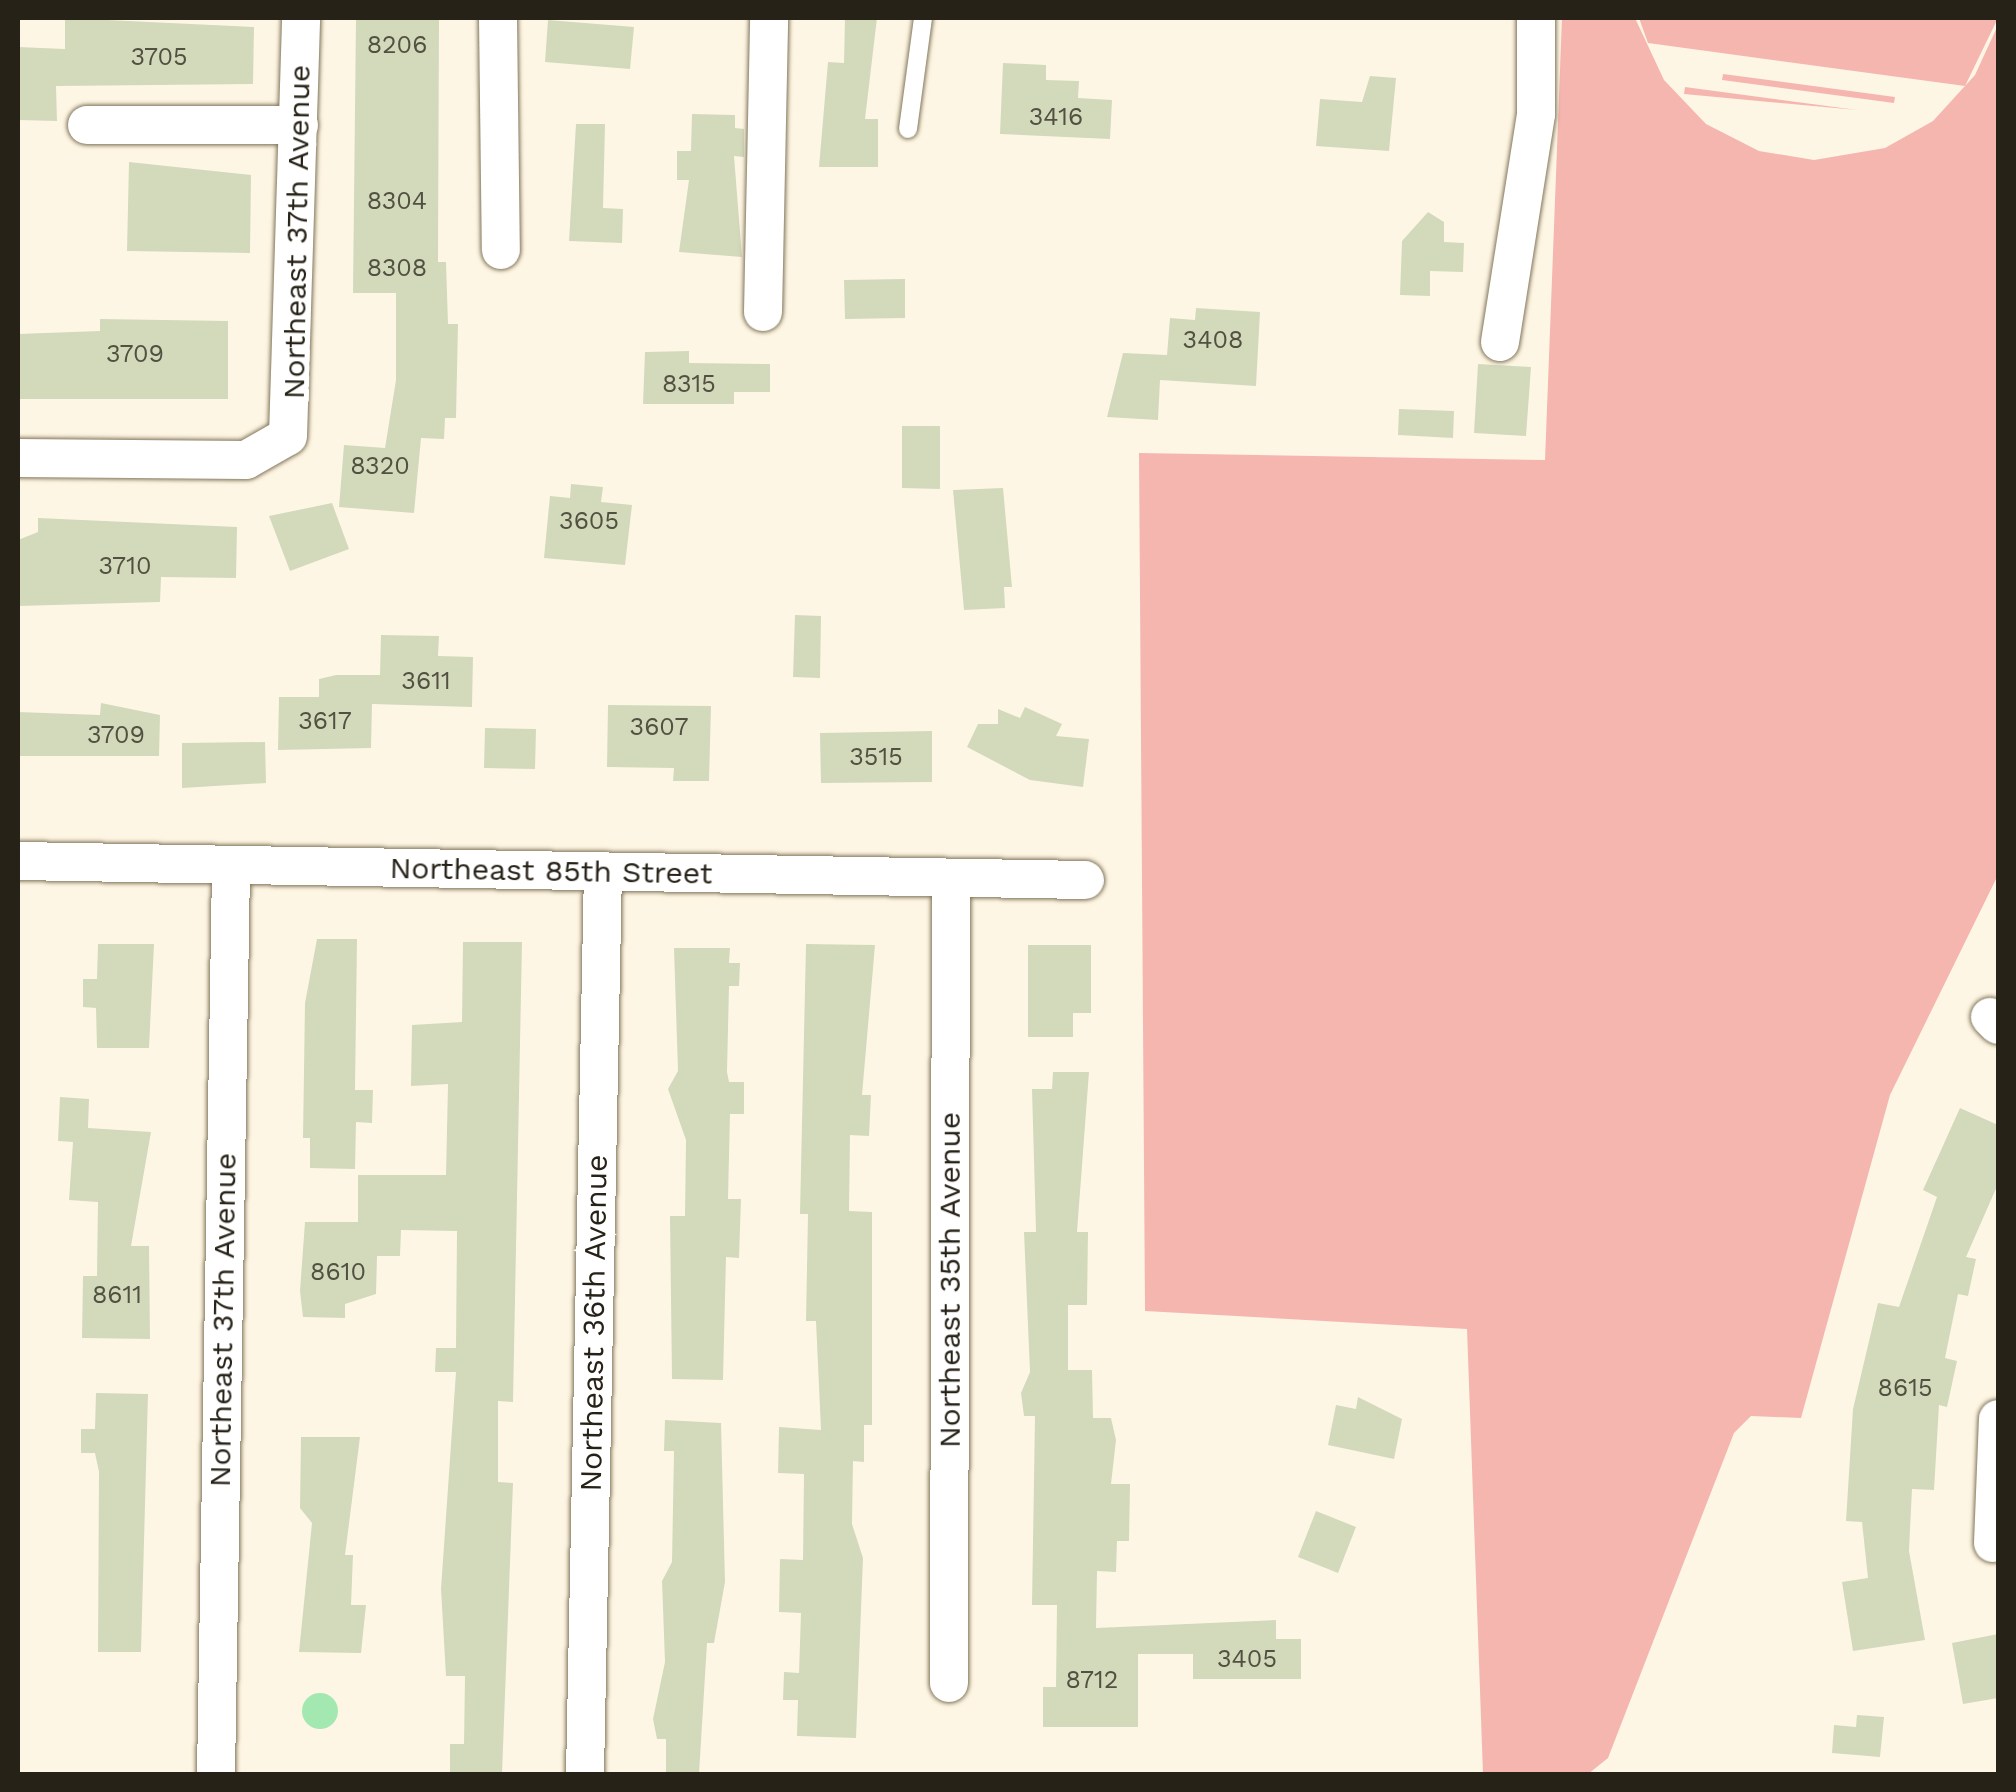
<!DOCTYPE html>
<html>
<head>
<meta charset="utf-8">
<style>
  body { margin:0 }
  #map { position:relative; width:2016px; height:1792px; overflow:hidden; background:#fef6e4; font-family:"Work Sans",sans-serif }
  div>[style] { position:absolute }
  .green>* { inset:0; background:#f6b6b0 }
  .water>* { inset:0; background:#a4e8b1 }
  .round { border-radius:50% }
  .building>* { inset:0; background:#d2dabb }
  .roads { filter:drop-shadow(0 0 2px #82765b) drop-shadow(0 0 2px #82765b) }
  .service>* { height:18px; margin:-9px; padding:0 9px; transform-origin:9px; border-radius:9px; background:#fff }
  .minor>* { height:38px; margin:-19px; padding:0 19px; transform-origin:19px; border-radius:19px; background:#fff }
  span { translate:-50% -50%; white-space:nowrap; text-align:center; line-height:1.15; -webkit-text-stroke:10px #fff; paint-order:stroke }
  .number-label { font-size:25px; color:#525040 }
  .number-label span { -webkit-text-stroke-width:0 }
  .street-label { font-size:30px; color:#272217 }
  .frame { position:absolute; inset:0; border:20px solid #272217; pointer-events:none }
</style>
</head>
<body>
<div id="map">
  <div class="green">
    <i style="clip-path:polygon(1562px 18px,1635px 18px,1664px 80px,1706px 124px,1759px 151px,1814px 160px,1885px 148px,1933px 121px,1975px 75px,1998px 25px,1998px 875px,1890px 1095px,1801px 1418px,1751px 1416px,1734px 1433px,1608px 1758px,1588px 1774px,1483px 1774px,1467px 1329px,1145px 1311px,1139px 453px,1545px 460px)"></i>
    <i style="clip-path:polygon(1639px 18px,1998px 18px,1965px 86px,1648px 43px)"></i>
    <i style="clip-path:polygon(1723px 74px,1895px 97px,1894px 103px,1722px 80px)"></i>
    <i style="clip-path:polygon(1685px 87px,1857px 110px,1684px 94px)"></i>
  </div>
  <div class="water">
    <i class="round" style="left:302px;top:1693px;width:36px;height:36px"></i>
  </div>
  <div class="building">
    <i style="clip-path:polygon(65px 18px,254px 27px,253px 84px,56px 86px,57px 121px,18px 120px,18px 47px,65px 49px)"></i>
    <i style="clip-path:polygon(356px 18px,439px 18px,438px 262px,446px 262px,448px 324px,458px 324px,456px 418px,445px 418px,444px 439px,421px 438px,414px 513px,339px 507px,344px 445px,385px 448px,396px 380px,396px 293px,353px 293px)"></i>
    <i style="clip-path:polygon(845px 18px,877px 18px,865px 119px,878px 119px,878px 167px,819px 167px,828px 62px,844px 63px)"></i>
    <i style="clip-path:polygon(548px 20px,634px 27px,630px 69px,545px 62px)"></i>
    <i style="clip-path:polygon(1003px 63px,1046px 65px,1046px 80px,1079px 81px,1078px 98px,1112px 100px,1110px 139px,1000px 134px)"></i>
    <i style="clip-path:polygon(1370px 76px,1396px 78px,1389px 151px,1316px 146px,1320px 99px,1362px 102px)"></i>
    <i style="clip-path:polygon(692px 114px,735px 115px,735px 128px,744px 129px,744px 157px,734px 156px,742px 257px,679px 252px,689px 180px,677px 180px,677px 151px,691px 151px)"></i>
    <i style="clip-path:polygon(576px 124px,605px 124px,603px 208px,623px 209px,622px 243px,569px 241px)"></i>
    <i style="clip-path:polygon(129px 162px,251px 175px,250px 253px,127px 251px)"></i>
    <i style="clip-path:polygon(1428px 212px,1444px 222px,1444px 242px,1464px 243px,1463px 272px,1430px 271px,1430px 296px,1400px 295px,1402px 241px)"></i>
    <i style="clip-path:polygon(905px 279px,905px 318px,845px 319px,844px 280px)"></i>
    <i style="clip-path:polygon(1196px 308px,1260px 312px,1256px 386px,1160px 380px,1158px 420px,1107px 417px,1123px 353px,1167px 355px,1170px 318px,1195px 320px)"></i>
    <i style="clip-path:polygon(100px 319px,228px 321px,228px 399px,18px 399px,18px 334px,100px 331px)"></i>
    <i style="clip-path:polygon(689px 351px,689px 363px,770px 364px,770px 392px,734px 392px,734px 404px,643px 404px,645px 352px)"></i>
    <i style="clip-path:polygon(1478px 364px,1531px 367px,1526px 436px,1474px 433px)"></i>
    <i style="clip-path:polygon(1399px 409px,1454px 411px,1453px 438px,1398px 435px)"></i>
    <i style="clip-path:polygon(902px 426px,940px 426px,940px 489px,902px 488px)"></i>
    <i style="clip-path:polygon(571px 484px,603px 487px,601px 502px,632px 505px,625px 565px,544px 558px,550px 496px,570px 498px)"></i>
    <i style="clip-path:polygon(1003px 488px,1012px 587px,1004px 587px,1005px 608px,964px 610px,953px 490px)"></i>
    <i style="clip-path:polygon(332px 503px,349px 549px,290px 571px,269px 516px)"></i>
    <i style="clip-path:polygon(38px 518px,237px 527px,236px 578px,161px 577px,160px 602px,18px 606px,18px 540px,38px 532px)"></i>
    <i style="clip-path:polygon(795px 615px,821px 616px,820px 678px,793px 677px)"></i>
    <i style="clip-path:polygon(381px 635px,439px 636px,438px 656px,473px 657px,472px 707px,372px 704px,371px 748px,278px 750px,279px 697px,319px 697px,319px 679px,336px 675px,380px 675px)"></i>
    <i style="clip-path:polygon(101px 703px,160px 715px,159px 756px,18px 756px,18px 712px,100px 715px)"></i>
    <i style="clip-path:polygon(608px 705px,711px 706px,709px 781px,673px 781px,674px 768px,607px 767px)"></i>
    <i style="clip-path:polygon(1025px 707px,1062px 724px,1056px 736px,1089px 739px,1083px 787px,1030px 780px,967px 747px,978px 724px,998px 724px,998px 709px,1020px 718px)"></i>
    <i style="clip-path:polygon(485px 728px,536px 729px,535px 769px,484px 768px)"></i>
    <i style="clip-path:polygon(932px 731px,932px 782px,821px 783px,820px 733px)"></i>
    <i style="clip-path:polygon(265px 742px,266px 783px,182px 788px,182px 743px)"></i>
    <i style="clip-path:polygon(317px 939px,357px 939px,355px 1090px,373px 1090px,372px 1123px,356px 1122px,355px 1169px,310px 1168px,310px 1138px,303px 1138px,305px 1003px)"></i>
    <i style="clip-path:polygon(463px 942px,522px 942px,513px 1402px,498px 1401px,498px 1482px,513px 1483px,502px 1774px,450px 1774px,450px 1744px,464px 1744px,465px 1676px,446px 1676px,441px 1589px,456px 1372px,435px 1372px,436px 1348px,456px 1348px,457px 1231px,401px 1230px,400px 1256px,377px 1256px,376px 1294px,345px 1304px,345px 1318px,303px 1317px,300px 1291px,305px 1222px,358px 1222px,358px 1175px,446px 1175px,448px 1084px,411px 1086px,412px 1025px,462px 1022px)"></i>
    <i style="clip-path:polygon(98px 944px,154px 944px,149px 1048px,97px 1048px,96px 1008px,83px 1007px,83px 979px,97px 979px)"></i>
    <i style="clip-path:polygon(806px 944px,875px 945px,862px 1095px,871px 1095px,869px 1136px,850px 1135px,849px 1211px,872px 1212px,872px 1425px,864px 1425px,864px 1462px,853px 1461px,852px 1524px,863px 1558px,856px 1738px,797px 1736px,798px 1700px,783px 1700px,784px 1672px,799px 1673px,801px 1613px,779px 1612px,780px 1559px,803px 1560px,804px 1474px,778px 1473px,779px 1427px,821px 1430px,816px 1321px,806px 1321px,808px 1214px,800px 1214px)"></i>
    <i style="clip-path:polygon(1028px 945px,1091px 945px,1091px 1013px,1073px 1013px,1073px 1037px,1028px 1037px)"></i>
    <i style="clip-path:polygon(674px 948px,730px 948px,729px 963px,740px 963px,739px 986px,729px 986px,727px 1072px,729px 1082px,744px 1082px,744px 1114px,730px 1114px,728px 1199px,741px 1199px,739px 1258px,726px 1257px,723px 1380px,672px 1379px,670px 1216px,685px 1216px,686px 1140px,668px 1089px,678px 1071px)"></i>
    <i style="clip-path:polygon(1053px 1072px,1089px 1072px,1077px 1232px,1088px 1232px,1087px 1305px,1068px 1305px,1068px 1370px,1092px 1370px,1093px 1418px,1111px 1418px,1116px 1440px,1111px 1484px,1130px 1484px,1129px 1541px,1117px 1541px,1116px 1572px,1097px 1571px,1096px 1628px,1276px 1620px,1276px 1639px,1301px 1639px,1301px 1679px,1193px 1679px,1193px 1654px,1138px 1654px,1138px 1727px,1043px 1727px,1043px 1687px,1056px 1687px,1057px 1605px,1032px 1605px,1035px 1416px,1024px 1416px,1021px 1393px,1030px 1372px,1024px 1232px,1036px 1232px,1032px 1089px,1052px 1089px)"></i>
    <i style="clip-path:polygon(60px 1097px,89px 1099px,88px 1128px,151px 1132px,131px 1246px,149px 1246px,150px 1339px,82px 1338px,83px 1276px,97px 1276px,98px 1202px,69px 1200px,73px 1142px,58px 1141px)"></i>
    <i style="clip-path:polygon(1960px 1108px,1998px 1125px,1998px 1184px,1966px 1257px,1976px 1259px,1968px 1296px,1958px 1294px,1945px 1358px,1957px 1361px,1947px 1407px,1939px 1405px,1934px 1490px,1912px 1489px,1909px 1551px,1925px 1640px,1853px 1651px,1842px 1582px,1868px 1578px,1862px 1522px,1846px 1521px,1853px 1409px,1878px 1303px,1899px 1307px,1937px 1197px,1923px 1190px)"></i>
    <i style="clip-path:polygon(96px 1393px,148px 1394px,141px 1652px,98px 1652px,99px 1472px,95px 1453px,81px 1453px,81px 1429px,95px 1429px)"></i>
    <i style="clip-path:polygon(1358px 1397px,1402px 1419px,1394px 1459px,1328px 1445px,1336px 1405px,1356px 1409px)"></i>
    <i style="clip-path:polygon(665px 1420px,721px 1423px,725px 1582px,714px 1643px,707px 1643px,699px 1774px,666px 1774px,666px 1739px,657px 1739px,653px 1719px,665px 1662px,662px 1581px,672px 1562px,674px 1451px,664px 1451px)"></i>
    <i style="clip-path:polygon(301px 1437px,360px 1437px,345px 1555px,353px 1555px,351px 1605px,366px 1605px,361px 1653px,299px 1652px,312px 1523px,300px 1508px)"></i>
    <i style="clip-path:polygon(1316px 1511px,1356px 1527px,1338px 1573px,1298px 1557px)"></i>
    <i style="clip-path:polygon(1998px 1634px,1998px 1698px,1963px 1704px,1952px 1643px)"></i>
    <i style="clip-path:polygon(1857px 1715px,1884px 1717px,1880px 1757px,1832px 1753px,1834px 1725px,1856px 1727px)"></i>
  </div>
  <div class="roads">
    <div class="service">
      <i style="left:908px;top:129px;width:112px;rotate:-82.3deg"></i>
    </div>
    <div class="minor">
      <i style="left:498px;top:18px;width:232px;rotate:89.3deg"></i>
      <i style="left:87px;top:125px;width:212px"></i>
      <i style="left:763px;top:312px;width:294px;rotate:-88.8deg"></i>
      <i style="left:1500px;top:342px;width:231px;rotate:-81deg"></i>
      <i style="left:1536px;top:114px;width:96px;rotate:-90deg"></i>
      <i style="left:18px;top:458px;width:228px;rotate:0.5deg"></i>
      <i style="left:246px;top:460px;width:48px;rotate:-29.7deg"></i>
      <i style="left:288px;top:436px;width:418px;rotate:-88.2deg"></i>
      <i style="left:18px;top:861px;width:1067px;rotate:1.02deg"></i>
      <i style="left:1990px;top:1017px;width:11px;rotate:45deg"></i>
      <i style="left:1993px;top:1543px;width:124px;rotate:-87.7deg"></i>
      <i style="left:949px;top:1683px;width:805px;rotate:-89.86deg"></i>
      <i style="left:216px;top:1774px;width:909px;rotate:-89.05deg"></i>
      <i style="left:585px;top:1774px;width:902px;rotate:-88.86deg"></i>
    </div>
  </div>
  <div class="number-label">
    <span style="left:397px;top:45px">8206</span>
    <span style="left:159px;top:57px">3705</span>
    <span style="left:1056px;top:117px">3416</span>
    <span style="left:397px;top:201px">8304</span>
    <span style="left:397px;top:268px">8308</span>
    <span style="left:1213px;top:340px">3408</span>
    <span style="left:135px;top:354px">3709</span>
    <span style="left:689px;top:384px">8315</span>
    <span style="left:380px;top:466px">8320</span>
    <span style="left:589px;top:521px">3605</span>
    <span style="left:125px;top:566px">3710</span>
    <span style="left:426px;top:681px">3611</span>
    <span style="left:325px;top:721px">3617</span>
    <span style="left:659px;top:727px">3607</span>
    <span style="left:116px;top:735px">3709</span>
    <span style="left:876px;top:757px">3515</span>
    <span style="left:338px;top:1272px">8610</span>
    <span style="left:117px;top:1295px">8611</span>
    <span style="left:1905px;top:1388px">8615</span>
    <span style="left:1247px;top:1659px">3405</span>
    <span style="left:1092px;top:1680px">8712</span>
  </div>
  <div class="street-label">
    <span style="left:297px;top:232px;rotate:-89deg">Northeast 37th Avenue</span>
    <span style="left:551px;top:871px;rotate:1deg">Northeast 85th Street</span>
    <span style="left:950px;top:1280px;rotate:-90deg">Northeast 35th Avenue</span>
    <span style="left:223px;top:1320px;rotate:-89deg">Northeast 37th Avenue</span>
    <span style="left:594px;top:1323px;rotate:-89deg">Northeast 36th Avenue</span>
  </div>
  <div class="frame"></div>
</div>
</body>
</html>
